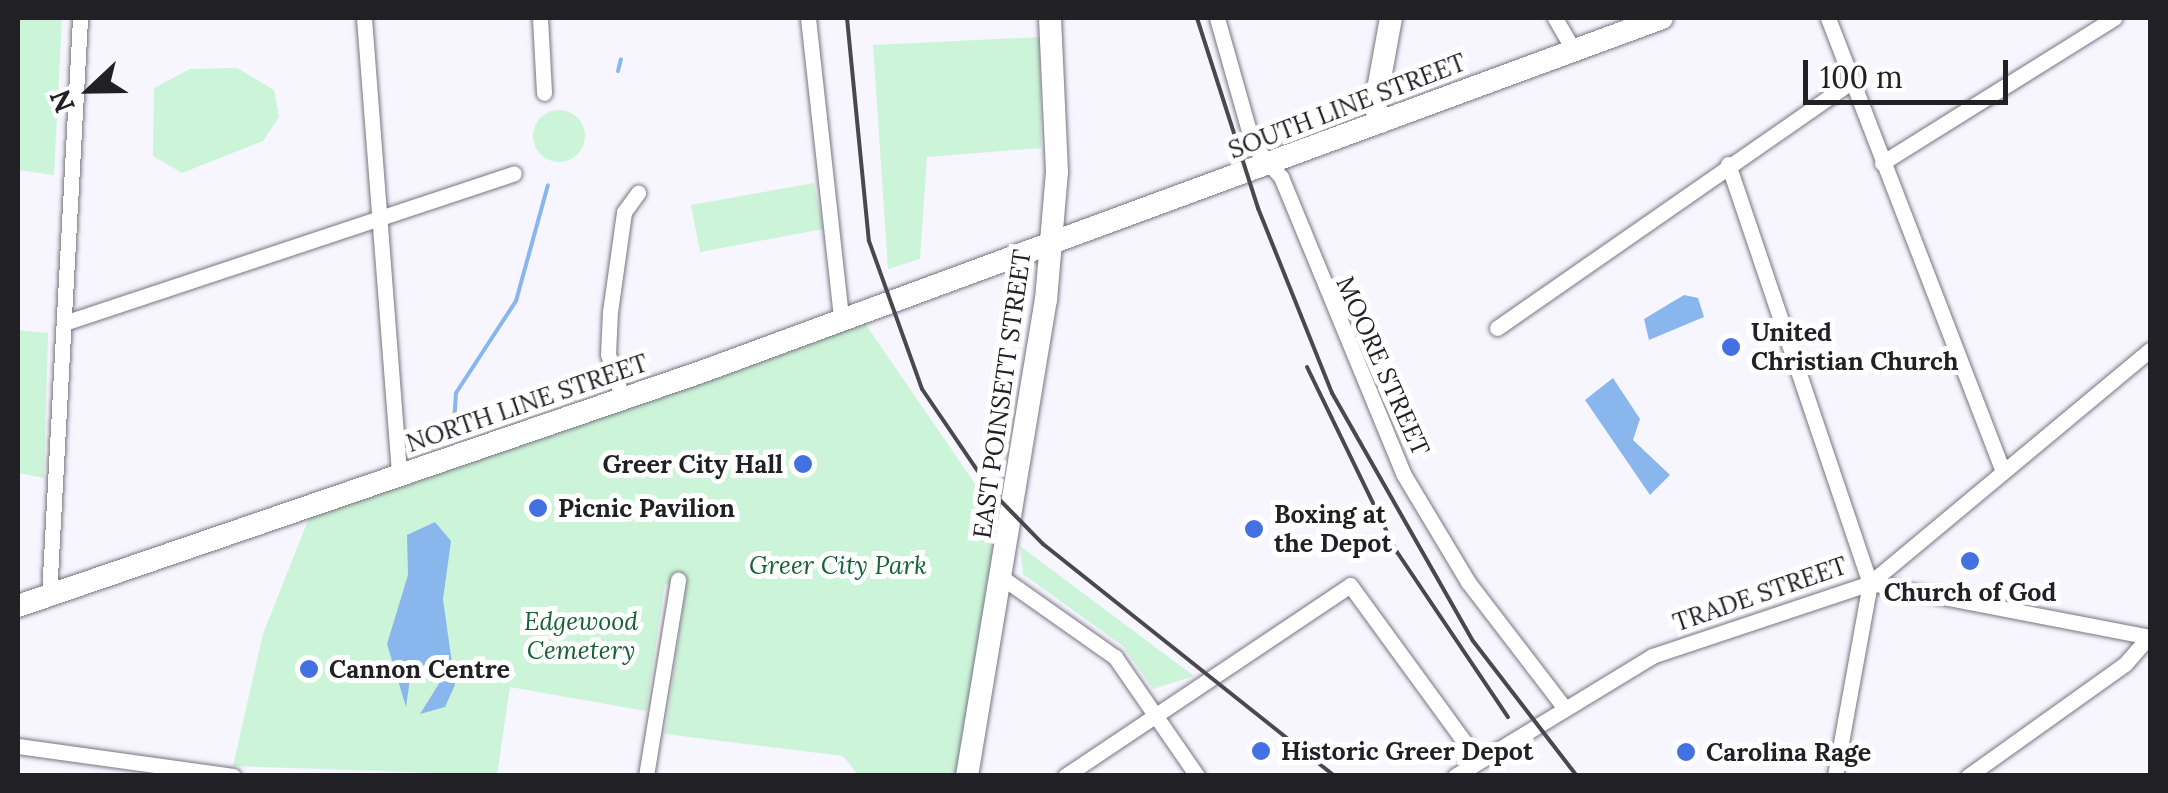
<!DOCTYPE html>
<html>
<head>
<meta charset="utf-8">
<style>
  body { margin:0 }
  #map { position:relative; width:2168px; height:793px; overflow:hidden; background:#f7f5fe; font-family:Lora,serif }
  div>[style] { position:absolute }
  .green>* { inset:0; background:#ccf4d8 }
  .round { border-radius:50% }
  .water>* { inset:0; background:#89b7ed }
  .stream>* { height:4px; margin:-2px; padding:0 2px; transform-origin:2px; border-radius:2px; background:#89b7ed }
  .roads { filter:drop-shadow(0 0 2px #777581) drop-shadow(0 0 2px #777581) }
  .street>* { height:15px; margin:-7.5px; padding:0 7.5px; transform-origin:7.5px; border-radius:7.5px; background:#fff }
  .secondary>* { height:22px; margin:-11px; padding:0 11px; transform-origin:11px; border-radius:11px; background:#fff }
  .rail>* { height:4px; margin:-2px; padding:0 2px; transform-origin:2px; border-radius:2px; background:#49484d }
  .dots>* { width:28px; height:28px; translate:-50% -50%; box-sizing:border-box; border:5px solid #fff; border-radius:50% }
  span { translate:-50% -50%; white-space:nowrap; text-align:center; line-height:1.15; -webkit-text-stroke:10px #fff; paint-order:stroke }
  .street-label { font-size:25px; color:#212025 }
  .poi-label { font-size:25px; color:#212025; font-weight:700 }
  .left { translate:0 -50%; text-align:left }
  .right { translate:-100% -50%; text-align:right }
  .park-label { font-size:25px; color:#176138; font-style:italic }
  .frame { position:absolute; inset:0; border:20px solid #212025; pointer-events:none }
  .north { position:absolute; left:40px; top:40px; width:100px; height:100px; -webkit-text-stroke:8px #fff; paint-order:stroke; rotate:248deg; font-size:28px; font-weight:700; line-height:40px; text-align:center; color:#212025 }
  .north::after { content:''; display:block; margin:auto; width:35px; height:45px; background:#212025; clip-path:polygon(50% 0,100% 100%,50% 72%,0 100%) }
  .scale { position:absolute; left:1803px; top:60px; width:205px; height:45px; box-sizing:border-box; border:5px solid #212025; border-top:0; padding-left:12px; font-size:30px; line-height:35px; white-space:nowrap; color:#212025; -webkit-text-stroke:8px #fff; paint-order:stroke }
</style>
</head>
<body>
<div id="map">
  <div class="green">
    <i style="clip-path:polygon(18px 18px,62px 18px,54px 175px,18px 170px)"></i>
    <i style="clip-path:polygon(1040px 37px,1041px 148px,927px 157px,920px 259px,888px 269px,873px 45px)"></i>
    <i style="clip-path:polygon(237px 68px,274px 90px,279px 117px,263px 141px,182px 173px,153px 156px,154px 88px,190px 69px)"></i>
    <i class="round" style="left:533px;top:110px;width:52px;height:52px"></i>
    <i style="clip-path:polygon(814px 183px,823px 229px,700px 252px,691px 205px)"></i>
    <i style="clip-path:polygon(864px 322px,1002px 523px,957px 775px,858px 775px,843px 756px,665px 734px,686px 588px,665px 584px,646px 711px,510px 687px,497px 775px,233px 766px,263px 634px,309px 518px)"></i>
    <i style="clip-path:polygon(18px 330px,48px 333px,44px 478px,18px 473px)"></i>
    <i style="clip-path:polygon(1020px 546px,1194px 676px,1153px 689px,1123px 646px,1023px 574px)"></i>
  </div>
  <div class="water">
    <i style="clip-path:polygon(1684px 295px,1698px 298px,1704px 317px,1649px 340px,1644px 319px)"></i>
    <i style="clip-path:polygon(1613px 378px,1640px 419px,1633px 440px,1670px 475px,1650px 495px,1585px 400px)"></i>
    <i style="clip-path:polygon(435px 522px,451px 541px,443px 599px,455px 685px,445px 707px,420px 714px,440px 682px,438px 668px,412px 665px,406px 707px,387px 644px,408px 575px,407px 535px)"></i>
  </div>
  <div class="stream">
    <i style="left:618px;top:71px;width:12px;rotate:-76deg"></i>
    <i style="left:453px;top:438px;width:45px;rotate:-86.2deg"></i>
    <i style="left:456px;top:393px;width:110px;rotate:-56.9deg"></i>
    <i style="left:516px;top:301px;width:120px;rotate:-74.6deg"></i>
  </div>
  <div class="roads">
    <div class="street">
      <i style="left:364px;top:18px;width:460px;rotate:85.6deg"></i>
      <i style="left:540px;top:18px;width:75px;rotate:86.9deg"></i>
      <i style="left:808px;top:18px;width:300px;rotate:83.7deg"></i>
      <i style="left:1217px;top:18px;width:132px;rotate:74.2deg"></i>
      <i style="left:1253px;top:145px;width:43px;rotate:48.8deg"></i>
      <i style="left:1281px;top:177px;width:322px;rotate:67.6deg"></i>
      <i style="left:1404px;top:475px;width:125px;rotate:59.1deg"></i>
      <i style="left:1468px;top:582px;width:156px;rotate:52.5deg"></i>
      <i style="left:1555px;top:18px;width:36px;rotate:60deg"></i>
      <i style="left:1828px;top:18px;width:484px;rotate:68.9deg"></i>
      <i style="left:1882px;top:163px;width:274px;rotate:-32deg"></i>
      <i style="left:1728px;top:164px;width:442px;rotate:71.3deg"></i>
      <i style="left:1870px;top:583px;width:196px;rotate:100.3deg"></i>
      <i style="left:64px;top:323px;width:474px;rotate:-18.4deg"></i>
      <i style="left:1497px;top:328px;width:432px;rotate:-34.8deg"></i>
      <i style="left:623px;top:400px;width:48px;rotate:-108.1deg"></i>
      <i style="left:608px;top:354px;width:42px;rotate:-87.3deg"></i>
      <i style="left:610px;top:312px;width:101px;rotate:-82deg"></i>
      <i style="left:624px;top:212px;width:24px;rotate:-54deg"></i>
      <i style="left:1004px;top:579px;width:136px;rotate:35.1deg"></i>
      <i style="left:1115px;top:657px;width:145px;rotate:55.4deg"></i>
      <i style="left:1870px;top:583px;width:285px;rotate:10.9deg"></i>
      <i style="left:49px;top:595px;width:578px;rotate:-86.92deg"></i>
      <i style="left:18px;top:746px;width:217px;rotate:7.9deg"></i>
      <i style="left:646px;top:776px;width:199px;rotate:-80.7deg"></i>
      <i style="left:1065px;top:776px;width:343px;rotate:-33.8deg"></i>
      <i style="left:1350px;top:585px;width:215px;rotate:53.9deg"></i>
      <i style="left:1455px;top:776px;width:231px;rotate:-31.3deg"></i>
      <i style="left:1652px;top:656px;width:230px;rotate:-18.5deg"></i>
      <i style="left:1870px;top:583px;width:364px;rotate:-39.8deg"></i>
      <i style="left:1968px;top:776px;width:193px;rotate:-35.5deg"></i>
      <i style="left:2125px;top:664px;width:37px;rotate:-49deg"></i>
    </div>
    <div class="secondary">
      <i style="left:1381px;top:122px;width:17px;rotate:-111deg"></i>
      <i style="left:1375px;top:106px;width:89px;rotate:-79.7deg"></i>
      <i style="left:18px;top:606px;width:722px;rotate:-18.91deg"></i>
      <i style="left:701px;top:372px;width:1024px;rotate:-20.22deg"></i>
      <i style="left:967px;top:776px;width:483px;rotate:-80.6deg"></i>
      <i style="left:1046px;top:300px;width:128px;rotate:-85.1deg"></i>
      <i style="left:1057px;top:172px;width:154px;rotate:-92.6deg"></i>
    </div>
  </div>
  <div class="rail">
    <i style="left:847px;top:18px;width:224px;rotate:84.4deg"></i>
    <i style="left:869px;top:241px;width:157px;rotate:70.3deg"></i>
    <i style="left:922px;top:389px;width:125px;rotate:55.8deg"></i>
    <i style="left:992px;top:492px;width:73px;rotate:45.6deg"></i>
    <i style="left:1043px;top:544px;width:373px;rotate:38.5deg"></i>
    <i style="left:1197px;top:18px;width:200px;rotate:72.2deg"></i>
    <i style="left:1258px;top:208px;width:199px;rotate:68.2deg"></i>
    <i style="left:1332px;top:393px;width:285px;rotate:60.4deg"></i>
    <i style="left:1473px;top:641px;width:170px;rotate:52.4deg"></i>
    <i style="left:1307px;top:367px;width:206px;rotate:64.1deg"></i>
    <i style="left:1397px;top:552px;width:199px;rotate:56.1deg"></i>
  </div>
  <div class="dots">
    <i style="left:1731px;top:347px;background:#4371e2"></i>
    <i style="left:803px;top:464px;background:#4371e2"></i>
    <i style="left:538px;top:508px;background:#4371e2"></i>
    <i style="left:1254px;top:529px;background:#4371e2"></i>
    <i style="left:1970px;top:561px;background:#4371e2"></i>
    <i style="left:309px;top:669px;background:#4371e2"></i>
    <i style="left:1261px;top:751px;background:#4371e2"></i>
    <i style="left:1686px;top:752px;background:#4371e2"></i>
  </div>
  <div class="street-label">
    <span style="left:1347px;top:106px;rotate:-21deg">SOUTH LINE STREET</span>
    <span style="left:1383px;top:366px;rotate:66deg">MOORE STREET</span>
    <span style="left:1002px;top:394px;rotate:-82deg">EAST POINSETT STREET</span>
    <span style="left:527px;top:403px;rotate:-19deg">NORTH LINE STREET</span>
    <span style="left:1760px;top:594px;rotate:-19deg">TRADE STREET</span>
  </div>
  <div class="poi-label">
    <span class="left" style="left:1751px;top:347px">United<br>Christian Church</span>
    <span class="right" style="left:783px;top:464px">Greer City Hall</span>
    <span class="left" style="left:558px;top:508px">Picnic Pavilion</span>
    <span class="left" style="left:1274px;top:529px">Boxing at<br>the Depot</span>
    <span style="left:1970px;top:592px">Church of God</span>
    <span class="left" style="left:329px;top:669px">Cannon Centre</span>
    <span class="left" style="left:1281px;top:751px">Historic Greer Depot</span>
    <span class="left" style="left:1706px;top:752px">Carolina Rage</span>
  </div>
  <div class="park-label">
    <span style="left:838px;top:565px">Greer City Park</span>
    <span style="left:581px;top:636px">Edgewood<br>Cemetery</span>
  </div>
  <div class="frame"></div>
  <div class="north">N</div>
  <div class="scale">100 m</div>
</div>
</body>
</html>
